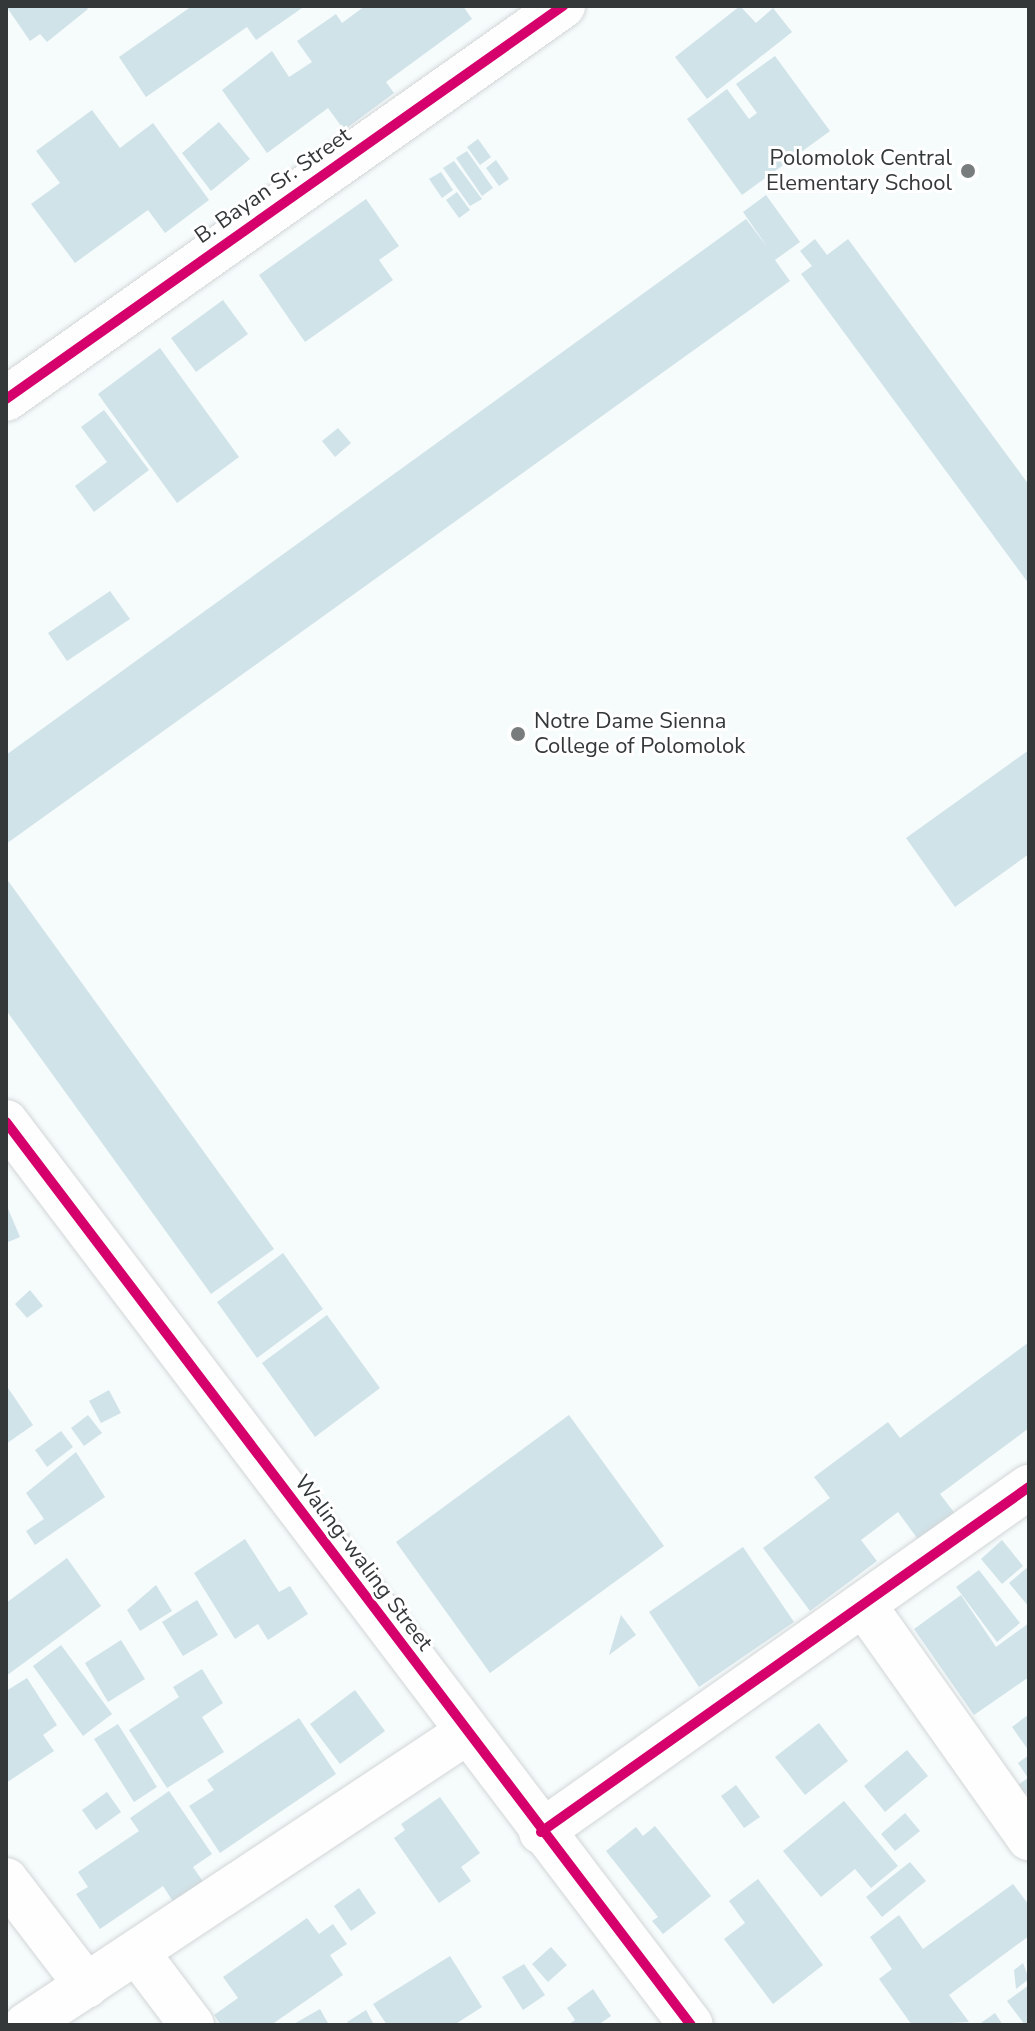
<!DOCTYPE html>
<html>
<head>
<meta charset="utf-8">
<style>
  body { margin:0 }
  #map { position:relative; width:1035px; height:2031px; overflow:hidden; background:#f6fbfc; font-family:"Nunito Sans",sans-serif }
  div>[style] { position:absolute }
  .building>* { inset:0; background:#d0e3e9 }
  .roads { filter:drop-shadow(0 0 2px #d2d6d7) drop-shadow(0 0 2px #d2d6d7) }
  .minor>* { height:44px; margin:-22px; padding:0 22px; transform-origin:22px; border-radius:22px; background:#fefeff }
  .cycleway>* { height:10px; margin:-5px; padding:0 5px; transform-origin:5px; border-radius:5px; background:#d6006c }
  .dots>* { width:22px; height:22px; translate:-50% -50%; box-sizing:border-box; border:4px solid #fff; border-radius:50% }
  span { translate:-50% -50%; white-space:nowrap; text-align:center; line-height:1.15; -webkit-text-stroke:6px #fff; paint-order:stroke }
  .poi-label { font-size:22px; color:#343839 }
  .right { translate:-100% -50%; text-align:right }
  .left { translate:0 -50%; text-align:left }
  .street-label { font-size:22px; color:#343839 }
  .frame { position:absolute; inset:0; border:8px solid #343839; pointer-events:none }
</style>
</head>
<body>
<div id="map">
  <div class="building">
    <i style="clip-path:polygon(6px 6px,85px 6px,88px 9px,47px 42px,40px 34px,30px 41px)"></i>
    <i style="clip-path:polygon(192px 6px,305px 6px,256px 40px,247px 27px,146px 97px,119px 57px)"></i>
    <i style="clip-path:polygon(365px 6px,463px 6px,472px 19px,386px 82px,394px 93px,344px 130px,328px 108px,267px 153px,222px 90px,272px 51px,289px 77px,312px 62px,297px 41px,336px 14px,342px 23px)"></i>
    <i style="clip-path:polygon(740px 6px,756px 23px,773px 8px,792px 32px,707px 99px,675px 57px)"></i>
    <i style="clip-path:polygon(775px 56px,830px 131px,742px 195px,687px 119px,727px 89px,749px 119px,757px 113px,736px 84px)"></i>
    <i style="clip-path:polygon(92px 110px,120px 148px,153px 123px,209px 200px,165px 233px,148px 210px,75px 263px,31px 204px,60px 183px,36px 151px)"></i>
    <i style="clip-path:polygon(219px 122px,250px 159px,211px 191px,182px 153px)"></i>
    <i style="clip-path:polygon(478px 139px,491px 157px,480px 165px,467px 147px)"></i>
    <i style="clip-path:polygon(467px 151px,493px 188px,482px 196px,456px 158px)"></i>
    <i style="clip-path:polygon(496px 160px,509px 179px,499px 186px,486px 168px)"></i>
    <i style="clip-path:polygon(454px 161px,482px 199px,470px 206px,443px 168px)"></i>
    <i style="clip-path:polygon(441px 172px,453px 190px,442px 198px,429px 179px)"></i>
    <i style="clip-path:polygon(457px 192px,470px 210px,459px 218px,446px 200px)"></i>
    <i style="clip-path:polygon(766px 195px,800px 242px,775px 260px,790px 281px,6px 844px,6px 755px,746px 219px,768px 248px,743px 212px)"></i>
    <i style="clip-path:polygon(366px 199px,399px 246px,379px 260px,393px 280px,305px 342px,259px 275px)"></i>
    <i style="clip-path:polygon(815px 239px,827px 255px,848px 239px,1029px 485px,1029px 584px,801px 274px,812px 266px,800px 251px)"></i>
    <i style="clip-path:polygon(223px 300px,248px 334px,196px 372px,171px 338px)"></i>
    <i style="clip-path:polygon(160px 348px,239px 457px,177px 503px,98px 394px)"></i>
    <i style="clip-path:polygon(104px 410px,149px 470px,94px 512px,75px 486px,107px 462px,81px 427px)"></i>
    <i style="clip-path:polygon(338px 428px,351px 443px,335px 457px,322px 441px)"></i>
    <i style="clip-path:polygon(110px 591px,130px 619px,67px 661px,48px 633px)"></i>
    <i style="clip-path:polygon(1029px 750px,1029px 854px,955px 907px,906px 838px)"></i>
    <i style="clip-path:polygon(6px 878px,274px 1249px,211px 1294px,6px 1010px)"></i>
    <i style="clip-path:polygon(6px 1204px,20px 1237px,6px 1243px)"></i>
    <i style="clip-path:polygon(283px 1253px,323px 1309px,257px 1358px,217px 1302px)"></i>
    <i style="clip-path:polygon(30px 1290px,43px 1306px,27px 1318px,15px 1304px)"></i>
    <i style="clip-path:polygon(327px 1315px,380px 1388px,315px 1437px,262px 1363px)"></i>
    <i style="clip-path:polygon(1029px 1342px,1029px 1428px,940px 1494px,956px 1515px,920px 1542px,898px 1512px,861px 1540px,877px 1561px,810px 1611px,763px 1548px,830px 1498px,814px 1477px,888px 1422px,900px 1438px)"></i>
    <i style="clip-path:polygon(6px 1385px,33px 1425px,6px 1444px)"></i>
    <i style="clip-path:polygon(109px 1390px,121px 1413px,101px 1423px,89px 1401px)"></i>
    <i style="clip-path:polygon(88px 1415px,102px 1433px,84px 1446px,71px 1428px)"></i>
    <i style="clip-path:polygon(569px 1415px,664px 1546px,490px 1673px,396px 1542px)"></i>
    <i style="clip-path:polygon(61px 1431px,73px 1447px,47px 1467px,35px 1450px)"></i>
    <i style="clip-path:polygon(76px 1452px,105px 1497px,35px 1545px,26px 1531px,44px 1519px,26px 1493px)"></i>
    <i style="clip-path:polygon(245px 1539px,279px 1592px,290px 1586px,308px 1614px,268px 1640px,258px 1624px,235px 1639px,194px 1573px)"></i>
    <i style="clip-path:polygon(1002px 1540px,1023px 1566px,1002px 1584px,981px 1559px)"></i>
    <i style="clip-path:polygon(743px 1547px,794px 1622px,699px 1687px,649px 1612px)"></i>
    <i style="clip-path:polygon(67px 1558px,101px 1606px,6px 1676px,6px 1603px)"></i>
    <i style="clip-path:polygon(1029px 1566px,1029px 1607px,1009px 1583px)"></i>
    <i style="clip-path:polygon(979px 1570px,1020px 1623px,997px 1642px,956px 1587px)"></i>
    <i style="clip-path:polygon(156px 1585px,172px 1611px,140px 1631px,127px 1610px)"></i>
    <i style="clip-path:polygon(961px 1595px,996px 1647px,1029px 1623px,1029px 1677px,974px 1715px,914px 1629px)"></i>
    <i style="clip-path:polygon(197px 1600px,218px 1635px,183px 1656px,162px 1622px)"></i>
    <i style="clip-path:polygon(621px 1615px,636px 1635px,609px 1655px)"></i>
    <i style="clip-path:polygon(121px 1640px,145px 1679px,108px 1702px,85px 1663px)"></i>
    <i style="clip-path:polygon(61px 1645px,112px 1714px,83px 1736px,33px 1666px)"></i>
    <i style="clip-path:polygon(202px 1669px,223px 1703px,202px 1717px,224px 1752px,167px 1788px,129px 1730px,179px 1697px,173px 1687px)"></i>
    <i style="clip-path:polygon(27px 1678px,57px 1725px,43px 1735px,54px 1751px,6px 1783px,6px 1691px)"></i>
    <i style="clip-path:polygon(355px 1690px,385px 1731px,340px 1764px,310px 1724px)"></i>
    <i style="clip-path:polygon(1029px 1714px,1029px 1751px,1012px 1727px)"></i>
    <i style="clip-path:polygon(299px 1718px,336px 1774px,220px 1853px,189px 1806px,214px 1790px,207px 1780px)"></i>
    <i style="clip-path:polygon(819px 1723px,848px 1761px,805px 1795px,775px 1757px)"></i>
    <i style="clip-path:polygon(118px 1724px,157px 1787px,134px 1802px,94px 1739px)"></i>
    <i style="clip-path:polygon(907px 1750px,928px 1776px,885px 1812px,864px 1786px)"></i>
    <i style="clip-path:polygon(1029px 1755px,1029px 1791px,1010px 1804px,1012px 1789px,1028px 1778px,1018px 1763px)"></i>
    <i style="clip-path:polygon(736px 1785px,760px 1817px,744px 1828px,721px 1796px)"></i>
    <i style="clip-path:polygon(169px 1791px,212px 1854px,193px 1867px,206px 1886px,176px 1906px,163px 1886px,100px 1929px,76px 1894px,88px 1887px,78px 1872px,139px 1831px,130px 1818px)"></i>
    <i style="clip-path:polygon(107px 1792px,121px 1812px,96px 1830px,82px 1810px)"></i>
    <i style="clip-path:polygon(440px 1797px,480px 1853px,461px 1867px,471px 1881px,439px 1903px,394px 1838px,405px 1830px,401px 1824px)"></i>
    <i style="clip-path:polygon(844px 1801px,898px 1866px,871px 1888px,855px 1869px,821px 1897px,783px 1851px)"></i>
    <i style="clip-path:polygon(905px 1813px,920px 1831px,895px 1851px,881px 1834px)"></i>
    <i style="clip-path:polygon(655px 1826px,711px 1896px,663px 1934px,652px 1921px,658px 1917px,606px 1851px,636px 1827px,643px 1836px)"></i>
    <i style="clip-path:polygon(910px 1862px,926px 1881px,882px 1917px,866px 1897px)"></i>
    <i style="clip-path:polygon(758px 1879px,823px 1965px,773px 2004px,724px 1939px,745px 1923px,729px 1901px)"></i>
    <i style="clip-path:polygon(1013px 1884px,1029px 1905px,1029px 1936px,949px 1995px,969px 2022px,912px 2025px,879px 1979px,892px 1969px,870px 1937px,899px 1915px,923px 1949px)"></i>
    <i style="clip-path:polygon(359px 1888px,376px 1913px,351px 1931px,334px 1906px)"></i>
    <i style="clip-path:polygon(307px 1918px,319px 1934px,333px 1924px,347px 1944px,330px 1955px,343px 1975px,271px 2025px,221px 2025px,214px 2015px,238px 1998px,223px 1977px)"></i>
    <i style="clip-path:polygon(551px 1947px,567px 1965px,548px 1982px,532px 1964px)"></i>
    <i style="clip-path:polygon(450px 1956px,482px 2007px,454px 2025px,387px 2025px,373px 2004px)"></i>
    <i style="clip-path:polygon(1023px 1963px,1029px 1979px,1016px 1989px,1014px 1970px)"></i>
    <i style="clip-path:polygon(524px 1964px,545px 1995px,523px 2010px,502px 1977px)"></i>
    <i style="clip-path:polygon(1029px 1985px,1029px 2025px,1025px 2025px,1007px 2001px)"></i>
    <i style="clip-path:polygon(593px 1989px,611px 2016px,598px 2025px,568px 2025px,575px 2020px,567px 2008px)"></i>
    <i style="clip-path:polygon(320px 2009px,329px 2025px,292px 2025px)"></i>
    <i style="clip-path:polygon(366px 2010px,374px 2025px,349px 2025px,347px 2022px)"></i>
    <i style="clip-path:polygon(995px 2013px,1003px 2025px,978px 2025px)"></i>
  </div>
  <div class="roads">
    <div class="minor">
      <i style="left:6px;top:399px;width:682px;rotate:-35.21deg"></i>
      <i style="left:6px;top:1122px;width:1133px;rotate:52.82deg"></i>
      <i style="left:864px;top:1605px;width:286px;rotate:54.7deg"></i>
      <i style="left:541px;top:1832px;width:598px;rotate:-35.26deg"></i>
      <i style="left:6px;top:1880px;width:133px;rotate:52.6deg"></i>
      <i style="left:139px;top:1955px;width:88px;rotate:52.9deg"></i>
      <i style="left:26px;top:2025px;width:528px;rotate:-33.57deg"></i>
    </div>
  </div>
  <div class="cycleway">
    <i style="left:6px;top:399px;width:682px;rotate:-35.21deg"></i>
    <i style="left:6px;top:1122px;width:1133px;rotate:52.82deg"></i>
    <i style="left:541px;top:1832px;width:598px;rotate:-35.26deg"></i>
  </div>
  <div class="dots">
    <i style="left:968px;top:171px;background:#787c7d"></i>
    <i style="left:518px;top:734px;background:#787c7d"></i>
  </div>
  <div class="poi-label">
    <span class="right" style="left:952px;top:171px">Polomolok Central<br>Elementary School</span>
    <span class="left" style="left:534px;top:734px">Notre Dame Sienna<br>College of Polomolok</span>
  </div>
  <div class="street-label">
    <span style="left:273px;top:186px;rotate:-35deg">B. Bayan Sr. Street</span>
    <span style="left:363px;top:1563px;rotate:53deg">Waling-waling Street</span>
  </div>
  <div class="frame"></div>
</div>
</body>
</html>
